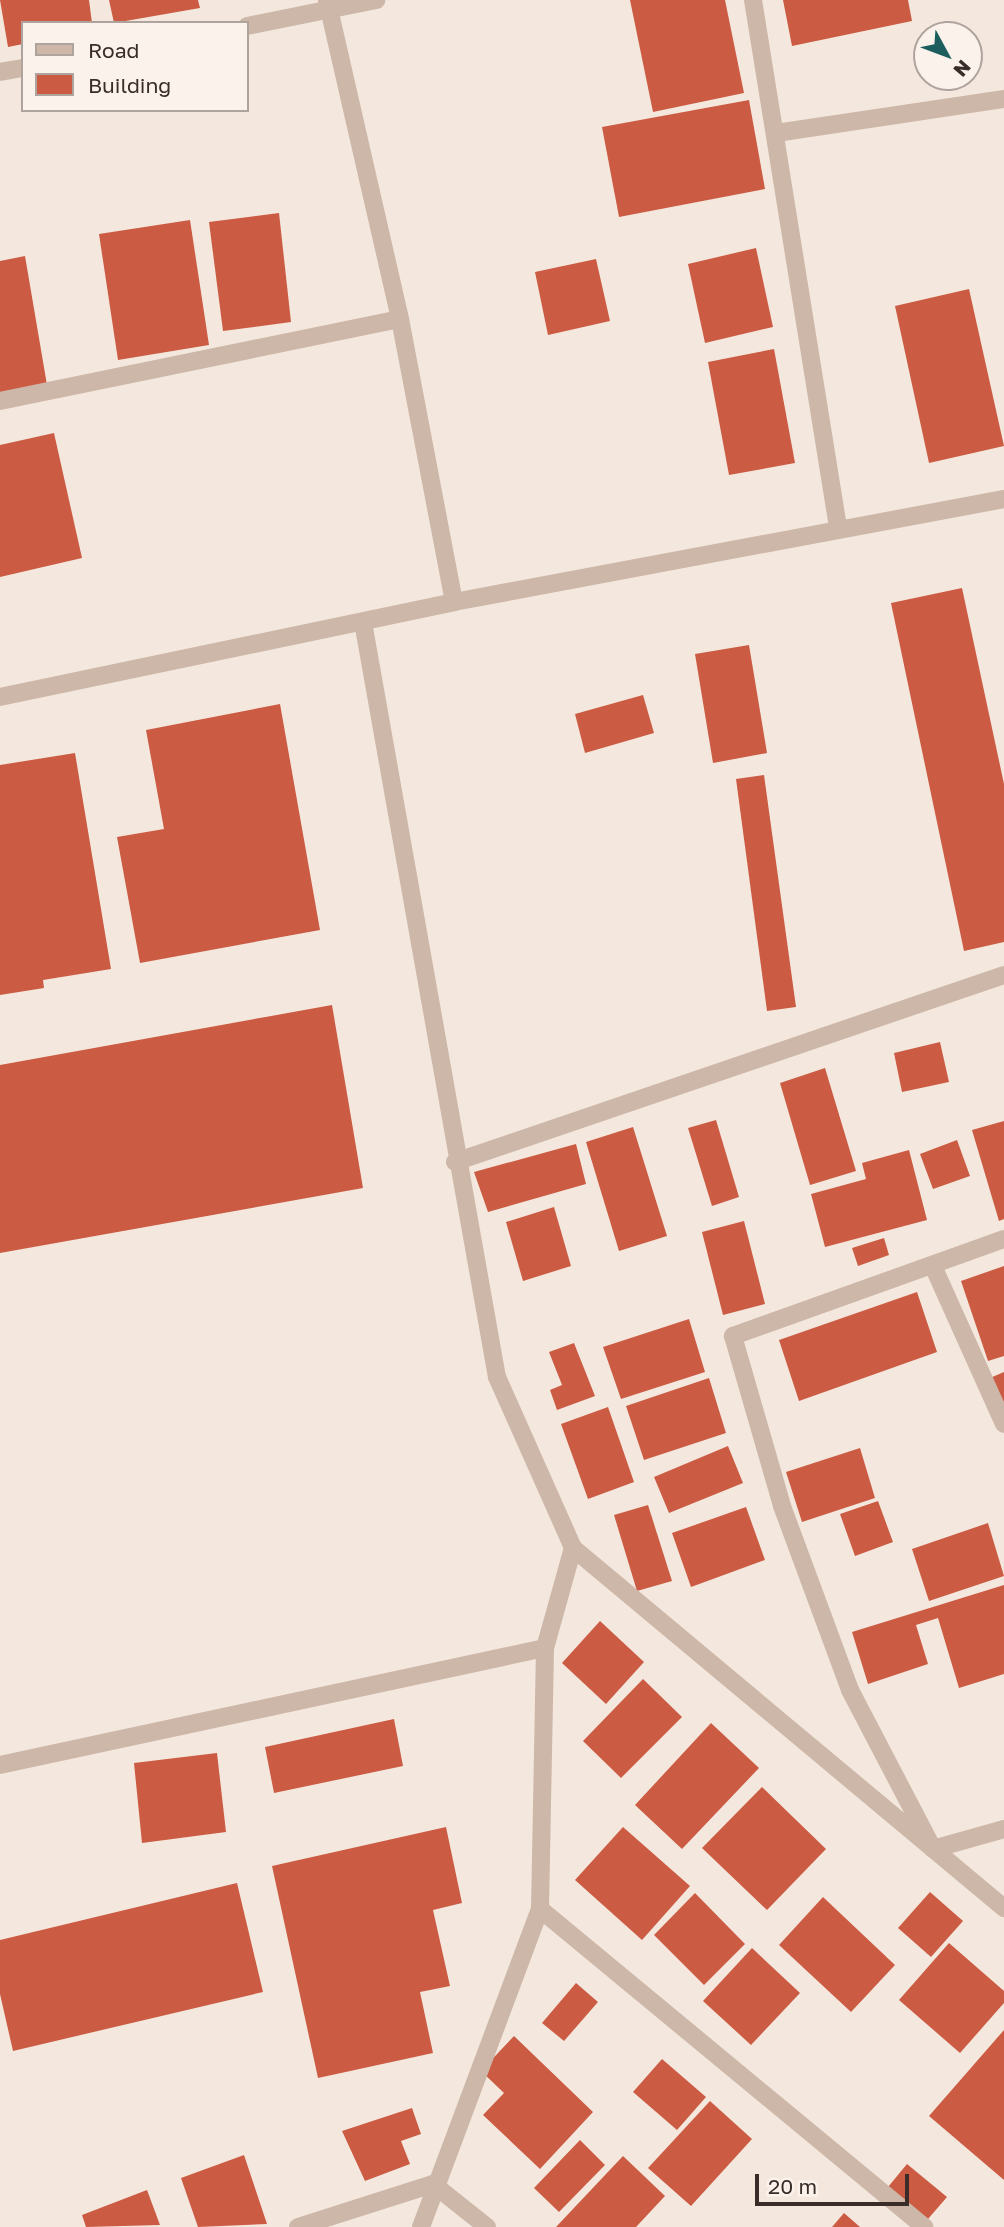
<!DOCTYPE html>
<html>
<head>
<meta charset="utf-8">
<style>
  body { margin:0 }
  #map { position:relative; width:1004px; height:2227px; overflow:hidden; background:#f4e8de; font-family:"Golos Text",sans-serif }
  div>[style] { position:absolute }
  .building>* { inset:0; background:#cc5b43 }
  .minor>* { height:18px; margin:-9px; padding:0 9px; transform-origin:9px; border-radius:9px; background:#cdb7a8 }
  span { translate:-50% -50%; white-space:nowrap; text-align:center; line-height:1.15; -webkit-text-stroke:5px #fbf2eb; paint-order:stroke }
  .legend { position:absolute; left:21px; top:21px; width:228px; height:91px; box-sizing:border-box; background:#fbf2eb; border:2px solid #aea39d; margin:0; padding:9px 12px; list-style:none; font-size:21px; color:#3a2d29 }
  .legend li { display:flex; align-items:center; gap:14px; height:35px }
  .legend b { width:35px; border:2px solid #aea39d }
  .north { position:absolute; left:913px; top:21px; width:70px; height:70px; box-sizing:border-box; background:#fbf2eb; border:2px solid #aea39d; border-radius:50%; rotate:131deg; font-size:19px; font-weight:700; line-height:28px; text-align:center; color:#3a2d29 }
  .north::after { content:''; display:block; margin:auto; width:24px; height:32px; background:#1c5e5e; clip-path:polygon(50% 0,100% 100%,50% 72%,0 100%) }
  .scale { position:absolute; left:755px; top:2174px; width:154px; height:32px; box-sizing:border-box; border:4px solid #3a2d29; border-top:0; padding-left:9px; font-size:21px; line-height:24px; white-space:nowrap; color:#3a2d29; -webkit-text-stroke:5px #fbf2eb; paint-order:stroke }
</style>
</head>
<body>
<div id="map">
  <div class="building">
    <i style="clip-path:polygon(0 0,89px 0,92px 23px,23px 23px,23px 44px,8px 47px)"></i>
    <i style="clip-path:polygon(109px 0,198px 0,200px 8px,114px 23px)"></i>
    <i style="clip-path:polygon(630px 0,725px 0,744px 93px,653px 112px)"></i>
    <i style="clip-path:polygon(783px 0,908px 0,912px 21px,792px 46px)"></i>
    <i style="clip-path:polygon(749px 100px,765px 189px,619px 217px,602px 127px)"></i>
    <i style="clip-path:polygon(279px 213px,291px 322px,223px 331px,209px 222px)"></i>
    <i style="clip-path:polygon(190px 220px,209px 345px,118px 360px,99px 234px)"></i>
    <i style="clip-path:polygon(756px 248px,773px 327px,705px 343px,688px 264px)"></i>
    <i style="clip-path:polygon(25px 256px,47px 385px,0 394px,0 261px)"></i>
    <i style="clip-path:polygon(596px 259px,610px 321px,548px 335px,535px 272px)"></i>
    <i style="clip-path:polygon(969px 289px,1004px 446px,929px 463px,895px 306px)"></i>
    <i style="clip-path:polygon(774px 349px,795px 463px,729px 475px,708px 362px)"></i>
    <i style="clip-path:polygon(54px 433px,82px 558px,0 577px,0 445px)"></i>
    <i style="clip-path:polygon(962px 588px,1004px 784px,1004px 942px,964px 951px,891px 603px)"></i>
    <i style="clip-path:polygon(749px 645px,767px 753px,713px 763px,695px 654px)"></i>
    <i style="clip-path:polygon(643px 695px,654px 733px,585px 753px,575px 714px)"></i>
    <i style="clip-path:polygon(280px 704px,320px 930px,140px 963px,117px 837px,164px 829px,146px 730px)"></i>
    <i style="clip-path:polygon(75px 753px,111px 969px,43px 980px,44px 988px,0 995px,0 765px)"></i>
    <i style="clip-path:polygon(764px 775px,796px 1007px,767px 1011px,736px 779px)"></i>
    <i style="clip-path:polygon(332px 1005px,363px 1188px,0 1253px,0 1065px)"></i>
    <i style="clip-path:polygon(940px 1042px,949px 1082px,902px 1092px,894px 1053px)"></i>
    <i style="clip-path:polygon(825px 1068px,856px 1171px,810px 1185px,780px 1083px)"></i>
    <i style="clip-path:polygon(716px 1120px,739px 1197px,712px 1206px,688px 1128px)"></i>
    <i style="clip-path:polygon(1004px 1121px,1004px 1219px,999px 1221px,972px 1130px)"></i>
    <i style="clip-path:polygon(633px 1127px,667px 1236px,619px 1251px,586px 1142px)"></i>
    <i style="clip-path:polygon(957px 1140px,970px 1176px,933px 1189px,920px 1154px)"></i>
    <i style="clip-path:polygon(576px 1144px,586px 1184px,488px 1212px,474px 1172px)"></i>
    <i style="clip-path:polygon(909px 1150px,927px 1220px,825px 1247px,811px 1194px,866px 1179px,862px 1163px)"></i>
    <i style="clip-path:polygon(554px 1207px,571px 1266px,523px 1281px,506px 1222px)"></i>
    <i style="clip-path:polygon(744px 1221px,765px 1304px,723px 1315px,702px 1232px)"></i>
    <i style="clip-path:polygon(884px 1238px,889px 1255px,858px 1266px,852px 1248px)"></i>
    <i style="clip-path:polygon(1004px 1266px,1004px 1356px,988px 1361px,961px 1281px)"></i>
    <i style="clip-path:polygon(917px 1292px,937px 1352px,799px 1401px,779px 1340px)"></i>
    <i style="clip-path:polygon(689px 1319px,705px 1372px,621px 1399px,603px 1347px)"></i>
    <i style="clip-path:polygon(574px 1343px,595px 1396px,557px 1410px,550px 1390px,562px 1385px,549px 1352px)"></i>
    <i style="clip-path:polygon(1004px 1372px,1004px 1412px,990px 1378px)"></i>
    <i style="clip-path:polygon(709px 1378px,726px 1433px,644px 1460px,626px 1406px)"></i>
    <i style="clip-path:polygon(608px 1407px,634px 1482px,588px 1499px,561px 1424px)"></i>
    <i style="clip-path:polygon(728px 1446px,743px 1483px,669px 1513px,654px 1477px)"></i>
    <i style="clip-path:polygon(860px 1448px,875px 1498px,802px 1522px,786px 1472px)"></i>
    <i style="clip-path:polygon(878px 1501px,893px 1542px,855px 1556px,840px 1514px)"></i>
    <i style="clip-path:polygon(648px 1505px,672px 1581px,637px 1591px,614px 1515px)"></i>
    <i style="clip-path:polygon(746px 1507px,765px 1560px,691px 1587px,672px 1533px)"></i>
    <i style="clip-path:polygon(988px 1523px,1004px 1576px,929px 1601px,912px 1549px)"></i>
    <i style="clip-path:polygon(1004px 1585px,1004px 1674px,959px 1688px,938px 1618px,916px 1625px,928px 1664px,868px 1684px,852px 1632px)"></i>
    <i style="clip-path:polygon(600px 1621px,644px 1662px,606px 1704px,562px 1663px)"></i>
    <i style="clip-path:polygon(643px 1679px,682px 1717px,621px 1778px,583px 1741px)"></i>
    <i style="clip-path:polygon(394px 1719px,403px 1766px,274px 1793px,265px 1747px)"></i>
    <i style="clip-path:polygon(711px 1723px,759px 1768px,682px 1849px,635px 1805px)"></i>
    <i style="clip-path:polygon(217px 1753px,226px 1832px,142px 1843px,134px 1763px)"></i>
    <i style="clip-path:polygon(762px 1787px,826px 1849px,767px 1910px,702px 1848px)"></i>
    <i style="clip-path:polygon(446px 1827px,462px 1903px,433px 1910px,450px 1986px,420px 1992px,433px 2053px,318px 2078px,272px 1866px)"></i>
    <i style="clip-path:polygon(623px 1827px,690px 1886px,642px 1940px,575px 1880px)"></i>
    <i style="clip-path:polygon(237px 1883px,263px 1992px,13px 2051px,0 1994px,0 1940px)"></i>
    <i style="clip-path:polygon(930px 1892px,963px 1921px,931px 1957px,898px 1928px)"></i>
    <i style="clip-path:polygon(695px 1893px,745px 1944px,704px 1985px,654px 1935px)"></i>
    <i style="clip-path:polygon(823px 1897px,895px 1965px,851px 2012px,779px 1945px)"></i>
    <i style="clip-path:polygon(949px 1943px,1004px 1991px,1004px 2003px,960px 2053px,899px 2000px)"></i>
    <i style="clip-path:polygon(752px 1948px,800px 1993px,751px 2045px,703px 2001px)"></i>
    <i style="clip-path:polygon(576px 1983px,598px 2002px,564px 2041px,542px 2023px)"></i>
    <i style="clip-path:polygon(1004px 2030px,1004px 2180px,929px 2116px)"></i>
    <i style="clip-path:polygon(514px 2036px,593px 2112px,540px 2169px,483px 2115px,504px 2093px,481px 2071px)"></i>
    <i style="clip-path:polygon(662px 2059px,706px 2097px,677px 2130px,633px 2092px)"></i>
    <i style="clip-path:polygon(710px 2101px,752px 2139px,691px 2206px,648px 2168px)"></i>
    <i style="clip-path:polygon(412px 2108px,421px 2134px,401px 2141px,410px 2164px,365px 2181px,342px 2131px)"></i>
    <i style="clip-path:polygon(580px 2140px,605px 2165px,559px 2212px,534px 2188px)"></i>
    <i style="clip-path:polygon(244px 2155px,267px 2224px,198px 2227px,181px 2178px)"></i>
    <i style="clip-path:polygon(623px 2156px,665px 2196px,636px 2227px,556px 2227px)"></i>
    <i style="clip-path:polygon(907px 2164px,947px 2197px,928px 2219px,888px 2187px)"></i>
    <i style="clip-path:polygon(147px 2190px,160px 2225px,86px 2227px,82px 2215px)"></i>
    <i style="clip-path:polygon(844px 2213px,860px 2227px,832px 2227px)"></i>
  </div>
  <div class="minor">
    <i style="left:327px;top:0;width:327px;rotate:77.1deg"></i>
    <i style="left:400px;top:319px;width:288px;rotate:79.2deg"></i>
    <i style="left:753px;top:0;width:534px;rotate:80.84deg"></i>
    <i style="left:247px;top:26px;width:132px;rotate:-11.4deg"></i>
    <i style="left:0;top:72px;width:23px;rotate:-10deg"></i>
    <i style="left:776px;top:133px;width:231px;rotate:-8.5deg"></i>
    <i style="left:0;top:401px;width:408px;rotate:-11.6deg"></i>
    <i style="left:363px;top:622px;width:767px;rotate:79.94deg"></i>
    <i style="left:497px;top:1377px;width:187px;rotate:66deg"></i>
    <i style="left:573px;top:1548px;width:562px;rotate:39.87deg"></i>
    <i style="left:0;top:697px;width:464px;rotate:-11.8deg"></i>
    <i style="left:454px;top:602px;width:560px;rotate:-10.61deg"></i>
    <i style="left:455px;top:1162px;width:580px;rotate:-18.81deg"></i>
    <i style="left:1004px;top:1239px;width:288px;rotate:160.3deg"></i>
    <i style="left:733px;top:1336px;width:177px;rotate:73.9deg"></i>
    <i style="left:782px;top:1506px;width:196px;rotate:69.7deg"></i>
    <i style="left:850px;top:1690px;width:179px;rotate:62.4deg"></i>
    <i style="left:933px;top:1849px;width:74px;rotate:-15.7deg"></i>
    <i style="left:933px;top:1266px;width:173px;rotate:65.8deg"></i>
    <i style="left:0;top:1765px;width:557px;rotate:-12.12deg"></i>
    <i style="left:540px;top:1909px;width:499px;rotate:39.6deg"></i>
    <i style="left:298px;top:2227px;width:142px;rotate:-17.7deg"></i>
    <i style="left:433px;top:2184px;width:69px;rotate:38.5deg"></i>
    <i style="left:421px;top:2227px;width:340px;rotate:-69.5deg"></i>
    <i style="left:540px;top:1909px;width:261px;rotate:-88.9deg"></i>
    <i style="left:545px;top:1648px;width:104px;rotate:-74.4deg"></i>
  </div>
  <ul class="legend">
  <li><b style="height:9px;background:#cdb7a8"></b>Road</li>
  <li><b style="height:19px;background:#cc5b43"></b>Building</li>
  </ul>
  <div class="north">N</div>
  <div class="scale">20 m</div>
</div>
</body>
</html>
